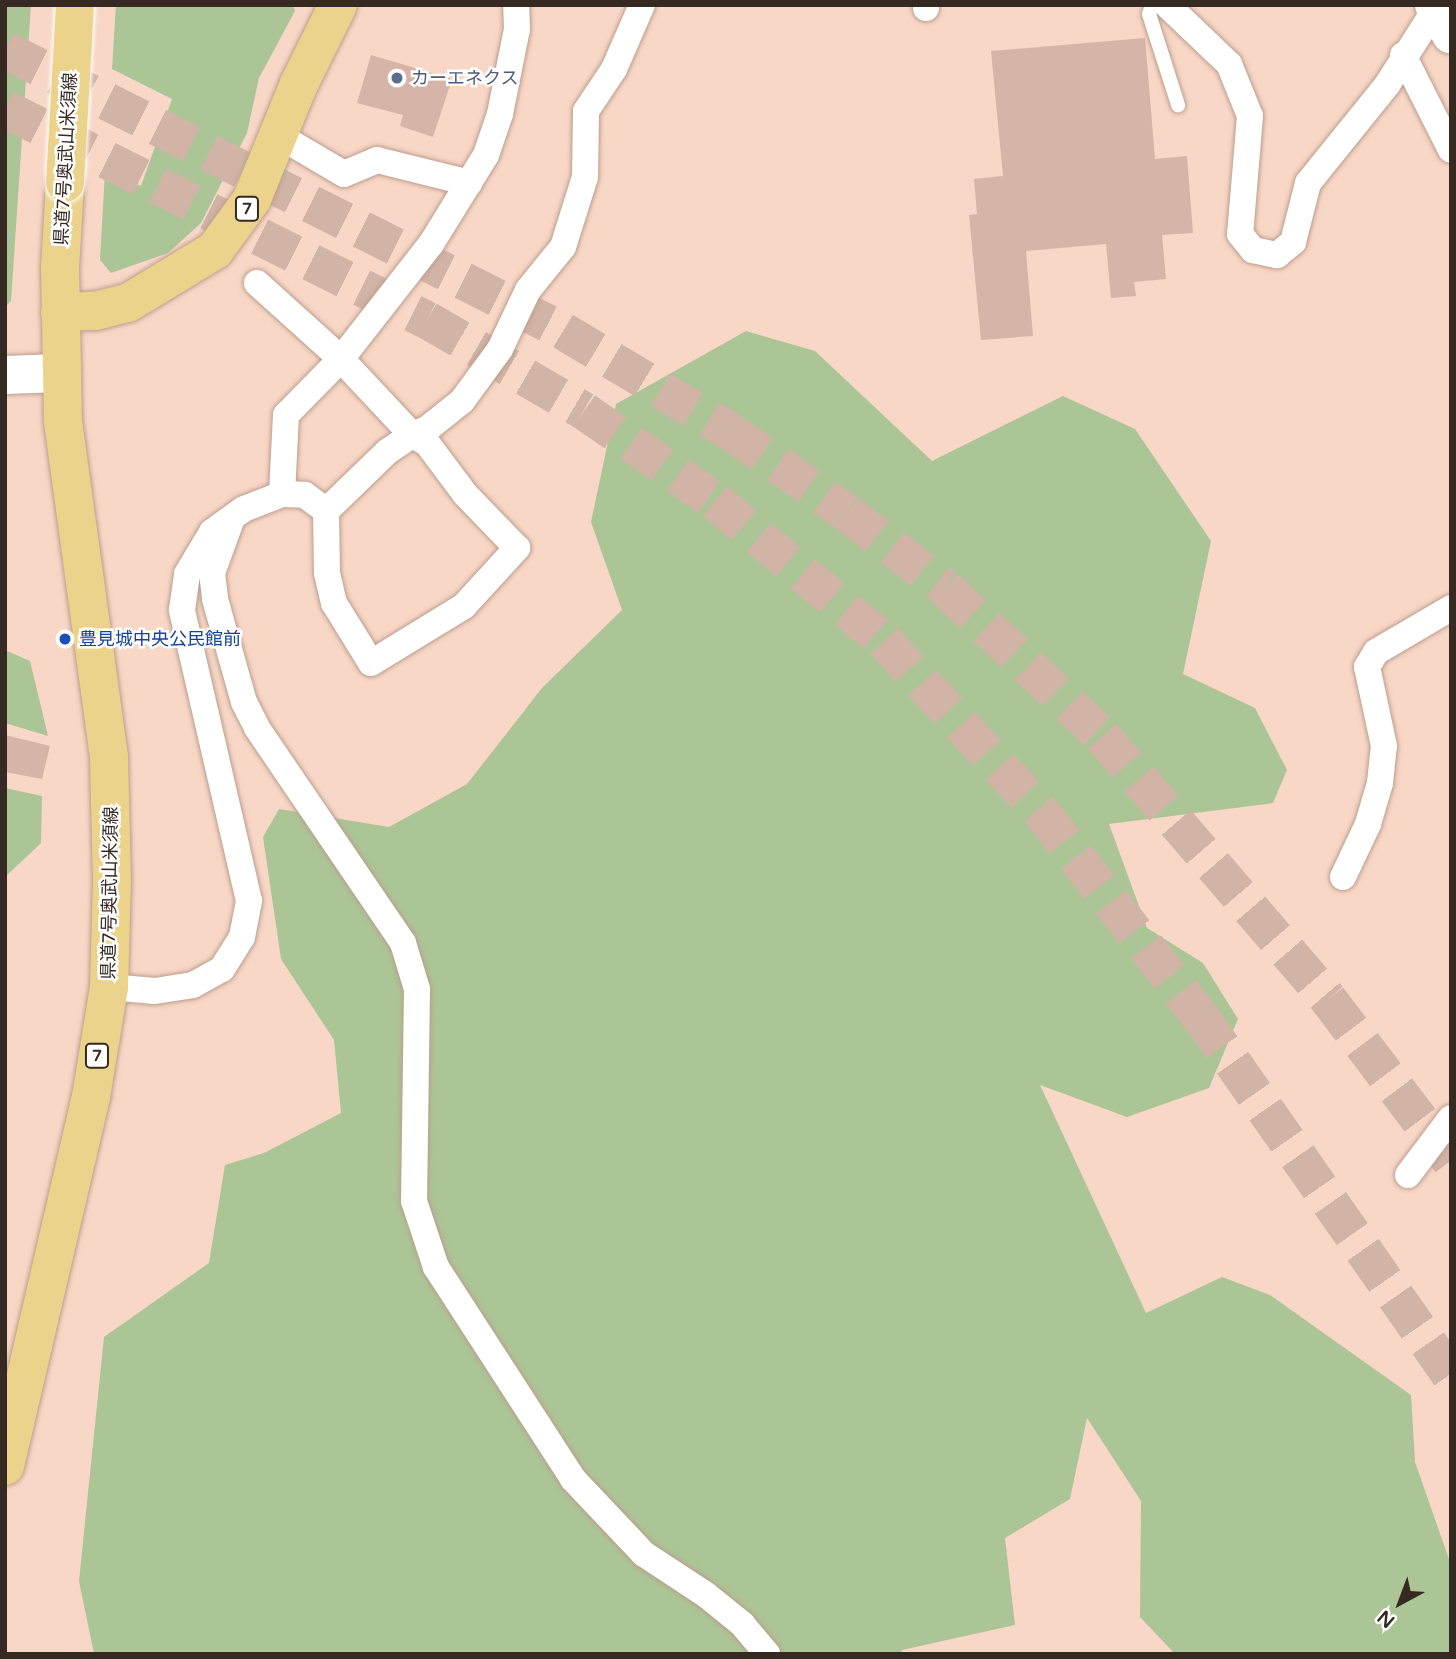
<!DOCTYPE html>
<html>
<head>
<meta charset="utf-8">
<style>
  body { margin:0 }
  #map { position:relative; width:1456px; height:1659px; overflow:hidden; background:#f8d7c6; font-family:"Varela Round","Noto Sans JP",sans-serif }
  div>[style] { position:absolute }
  .green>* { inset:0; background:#abc596 }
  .building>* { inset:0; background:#d6b4a8 }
  .highway-tunnel>* { height:38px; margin-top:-19px; transform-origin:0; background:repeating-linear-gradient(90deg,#d1b4a5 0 38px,transparent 0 57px) }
  .roads { filter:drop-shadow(0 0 2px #bd9e8e) drop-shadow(0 0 2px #bd9e8e) }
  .lane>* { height:14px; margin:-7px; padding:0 7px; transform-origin:7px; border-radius:7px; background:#fff }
  .street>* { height:26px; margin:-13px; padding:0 13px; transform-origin:13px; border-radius:13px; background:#fff }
  .secondary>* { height:38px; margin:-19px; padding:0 19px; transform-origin:19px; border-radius:19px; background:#fff }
  .primary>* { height:38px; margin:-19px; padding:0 19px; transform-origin:19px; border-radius:19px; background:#ecd38c }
  .bridges { filter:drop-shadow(0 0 2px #fff) drop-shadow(0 0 2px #fff) }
  .primary-bridge>* { height:38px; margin:-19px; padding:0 19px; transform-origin:19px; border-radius:19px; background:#ecd38c }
  .dots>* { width:19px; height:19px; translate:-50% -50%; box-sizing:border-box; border:4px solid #fff; border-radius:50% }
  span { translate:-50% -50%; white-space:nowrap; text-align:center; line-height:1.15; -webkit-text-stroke:5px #fff; paint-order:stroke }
  .shield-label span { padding:2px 5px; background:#fff; border:2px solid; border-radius:5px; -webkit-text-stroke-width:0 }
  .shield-label { font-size:16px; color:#352922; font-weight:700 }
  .service-label { font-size:18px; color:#4e5e75 }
  .left { translate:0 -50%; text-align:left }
  .street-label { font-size:18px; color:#352922 }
  .transit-label { font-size:18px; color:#164399 }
  .frame { position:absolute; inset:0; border:7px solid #352922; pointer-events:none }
  .north { position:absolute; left:1365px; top:1568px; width:70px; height:70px; -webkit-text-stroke:5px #fff; paint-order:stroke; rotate:221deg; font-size:19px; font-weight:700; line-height:28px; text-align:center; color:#352922 }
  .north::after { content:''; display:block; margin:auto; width:24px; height:32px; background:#352922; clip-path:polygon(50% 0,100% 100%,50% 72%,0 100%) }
</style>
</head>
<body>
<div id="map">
  <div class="green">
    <i style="clip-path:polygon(5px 5px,31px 5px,11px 301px,5px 307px)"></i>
    <i style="clip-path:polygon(116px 5px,293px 5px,295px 11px,259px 78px,247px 133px,201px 223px,168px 253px,111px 273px,100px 260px,105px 171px,141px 186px,172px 99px,112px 69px)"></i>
    <i style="clip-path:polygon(746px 331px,815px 351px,932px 461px,1063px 396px,1135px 429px,1211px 541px,1183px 674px,1255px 708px,1287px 770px,1273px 803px,1109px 824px,1147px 928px,1203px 963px,1238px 1019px,1209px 1088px,1127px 1117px,1040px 1085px,1146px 1313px,1222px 1277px,1270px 1295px,1411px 1395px,1415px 1462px,1451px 1565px,1451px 1654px,1175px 1654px,1140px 1617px,1141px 1501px,1087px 1418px,1070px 1499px,1005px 1538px,1015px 1625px,902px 1650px,901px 1654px,94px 1654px,79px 1581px,104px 1337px,209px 1263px,225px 1165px,264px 1153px,341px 1113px,334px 1040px,281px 959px,263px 837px,279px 809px,389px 827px,467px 784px,542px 688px,622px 610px,591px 522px,616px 404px)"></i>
    <i style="clip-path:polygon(5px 650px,30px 661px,48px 736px,5px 723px)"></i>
    <i style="clip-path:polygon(5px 788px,42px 796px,41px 843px,5px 877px)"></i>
  </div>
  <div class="building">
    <i style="clip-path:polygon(1145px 38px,1155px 159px,1187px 156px,1193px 233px,1162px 235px,1166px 279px,1134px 282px,1136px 296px,1111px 298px,1106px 244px,1026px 251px,1033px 336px,981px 340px,969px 215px,977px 214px,974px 179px,1003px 176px,991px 51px)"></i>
    <i style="clip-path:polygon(371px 55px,452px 79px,433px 137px,400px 126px,403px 115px,357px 103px)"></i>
    <i style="clip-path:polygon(5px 735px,50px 746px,42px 779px,5px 772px)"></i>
  </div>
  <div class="highway-tunnel">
    <i style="left:5px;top:50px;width:625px;rotate:26.73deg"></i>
    <i style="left:563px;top:331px;width:196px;rotate:31deg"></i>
    <i style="left:731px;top:432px;width:141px;rotate:34.9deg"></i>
    <i style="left:847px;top:513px;width:123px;rotate:37.4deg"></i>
    <i style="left:945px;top:588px;width:216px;rotate:43.3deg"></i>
    <i style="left:1102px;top:736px;width:347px;rotate:49.3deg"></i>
    <i style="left:1328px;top:999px;width:203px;rotate:52.8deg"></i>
    <i style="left:5px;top:109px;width:472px;rotate:26.6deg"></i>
    <i style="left:427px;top:320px;width:181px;rotate:30.1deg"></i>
    <i style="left:584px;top:411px;width:159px;rotate:34.5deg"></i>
    <i style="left:715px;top:501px;width:219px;rotate:39.6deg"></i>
    <i style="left:884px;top:641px;width:232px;rotate:47.4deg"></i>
    <i style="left:1041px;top:812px;width:259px;rotate:52.1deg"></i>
    <i style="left:1200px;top:1016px;width:439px;rotate:55.1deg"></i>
  </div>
  <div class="roads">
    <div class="lane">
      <i style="left:1152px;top:5px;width:9px;rotate:108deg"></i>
      <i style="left:1149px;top:14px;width:96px;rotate:72.3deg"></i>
    </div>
    <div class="street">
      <i style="left:926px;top:5px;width:3px;rotate:90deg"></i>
      <i style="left:1167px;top:5px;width:86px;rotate:43.6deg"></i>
      <i style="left:1229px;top:64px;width:56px;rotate:68deg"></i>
      <i style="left:1250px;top:116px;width:118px;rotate:94.8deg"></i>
      <i style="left:1240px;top:234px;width:21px;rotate:51deg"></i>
      <i style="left:1253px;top:250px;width:25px;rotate:12deg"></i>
      <i style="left:1277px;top:255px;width:21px;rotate:-39deg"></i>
      <i style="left:1293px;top:242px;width:61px;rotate:-75.7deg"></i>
      <i style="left:1308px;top:183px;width:126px;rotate:-51.1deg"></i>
      <i style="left:1387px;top:85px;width:91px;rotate:-57.5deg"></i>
      <i style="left:1403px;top:55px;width:106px;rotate:63.2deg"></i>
      <i style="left:281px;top:137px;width:73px;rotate:30.4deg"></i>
      <i style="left:344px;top:174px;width:36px;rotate:-23deg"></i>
      <i style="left:377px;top:160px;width:95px;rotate:14deg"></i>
      <i style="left:257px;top:283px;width:113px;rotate:42.1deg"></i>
      <i style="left:341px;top:359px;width:104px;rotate:46.9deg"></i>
      <i style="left:412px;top:435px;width:16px;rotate:-22deg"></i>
      <i style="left:427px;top:429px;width:45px;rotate:-38.7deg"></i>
      <i style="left:462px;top:401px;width:64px;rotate:-53.8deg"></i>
      <i style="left:500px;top:349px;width:65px;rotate:-64.6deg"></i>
      <i style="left:528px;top:290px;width:55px;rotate:-50.9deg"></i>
      <i style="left:563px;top:247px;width:73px;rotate:-72.6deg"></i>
      <i style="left:585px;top:177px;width:66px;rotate:-89.1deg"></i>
      <i style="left:586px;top:111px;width:50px;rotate:-56.3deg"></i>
      <i style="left:614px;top:69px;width:70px;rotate:-66.4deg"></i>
      <i style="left:282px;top:494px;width:23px;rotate:2deg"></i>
      <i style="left:305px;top:495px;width:26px;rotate:37deg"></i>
      <i style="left:326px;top:511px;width:62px;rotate:89.1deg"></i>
      <i style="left:327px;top:573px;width:31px;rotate:77deg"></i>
      <i style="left:334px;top:603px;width:70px;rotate:58.3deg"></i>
      <i style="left:371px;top:663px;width:109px;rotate:-31.5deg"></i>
      <i style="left:464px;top:606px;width:79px;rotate:-47.6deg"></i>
      <i style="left:517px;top:548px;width:75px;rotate:-133.9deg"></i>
      <i style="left:465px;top:494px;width:64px;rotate:-126.7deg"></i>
      <i style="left:427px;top:443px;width:17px;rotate:-152deg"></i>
      <i style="left:412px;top:435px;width:30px;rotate:146deg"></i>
      <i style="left:387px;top:452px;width:85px;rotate:136deg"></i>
      <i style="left:232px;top:518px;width:59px;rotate:110deg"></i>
      <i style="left:212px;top:573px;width:26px;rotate:83deg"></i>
      <i style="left:215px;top:599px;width:107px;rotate:74.3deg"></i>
      <i style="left:244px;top:702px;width:29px;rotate:63deg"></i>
      <i style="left:257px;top:728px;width:260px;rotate:55.8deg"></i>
      <i style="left:403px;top:943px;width:48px;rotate:73.1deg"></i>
      <i style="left:417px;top:989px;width:212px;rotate:90.8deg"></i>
      <i style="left:414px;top:1201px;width:70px;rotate:71.6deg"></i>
      <i style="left:436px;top:1267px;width:252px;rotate:57.1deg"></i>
      <i style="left:573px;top:1479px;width:103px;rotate:46.6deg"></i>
      <i style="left:644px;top:1554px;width:73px;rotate:33.3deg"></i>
      <i style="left:705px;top:1594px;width:48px;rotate:39deg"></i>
      <i style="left:742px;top:1624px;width:39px;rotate:50deg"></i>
      <i style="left:1343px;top:877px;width:59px;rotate:-64.7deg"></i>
      <i style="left:1368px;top:824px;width:43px;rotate:-73.7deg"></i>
      <i style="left:1380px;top:783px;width:37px;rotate:-84deg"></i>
      <i style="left:1384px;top:746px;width:81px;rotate:-102.1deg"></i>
      <i style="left:1367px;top:667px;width:17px;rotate:-59deg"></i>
      <i style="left:1376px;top:652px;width:87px;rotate:-30.4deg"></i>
      <i style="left:109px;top:987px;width:46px;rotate:5deg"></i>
      <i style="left:155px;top:991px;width:38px;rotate:-9deg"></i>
      <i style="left:193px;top:985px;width:33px;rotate:-29deg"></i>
      <i style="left:222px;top:969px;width:38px;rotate:-58deg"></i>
      <i style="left:242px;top:937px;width:37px;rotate:-79deg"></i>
      <i style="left:249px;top:901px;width:299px;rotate:-103deg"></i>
      <i style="left:182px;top:610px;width:36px;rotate:-82deg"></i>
      <i style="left:187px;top:574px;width:49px;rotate:-59.2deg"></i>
      <i style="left:212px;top:532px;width:39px;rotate:-36deg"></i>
      <i style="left:244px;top:509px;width:41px;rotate:-21.5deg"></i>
      <i style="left:282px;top:494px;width:79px;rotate:-87.1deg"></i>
      <i style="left:286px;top:415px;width:78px;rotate:-45.5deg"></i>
      <i style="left:341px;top:359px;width:146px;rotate:-52deg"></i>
      <i style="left:431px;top:244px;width:105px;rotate:-58.3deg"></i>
      <i style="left:486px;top:155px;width:43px;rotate:-71.1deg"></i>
      <i style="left:500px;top:114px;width:87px;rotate:-78.7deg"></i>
      <i style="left:517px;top:29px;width:24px;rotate:-92deg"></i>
      <i style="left:1408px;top:1175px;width:71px;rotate:-53deg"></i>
    </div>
    <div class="secondary">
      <i style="left:1434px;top:5px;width:34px;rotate:60deg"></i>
      <i style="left:5px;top:375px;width:56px;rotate:-2deg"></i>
    </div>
    <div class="primary">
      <i style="left:60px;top:312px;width:35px;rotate:-2deg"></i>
      <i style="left:95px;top:311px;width:34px;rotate:-14deg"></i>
      <i style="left:128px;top:303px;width:102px;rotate:-31.3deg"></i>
      <i style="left:215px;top:250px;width:63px;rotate:-54deg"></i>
      <i style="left:252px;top:199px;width:124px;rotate:-67.8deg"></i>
      <i style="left:299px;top:84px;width:88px;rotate:-63.7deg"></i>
      <i style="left:5px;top:1466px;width:379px;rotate:-76.9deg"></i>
      <i style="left:91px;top:1097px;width:111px;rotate:-80.7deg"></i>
      <i style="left:109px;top:987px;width:105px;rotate:-88.4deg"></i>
      <i style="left:112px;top:882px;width:125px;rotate:-91.4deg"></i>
      <i style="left:109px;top:757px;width:338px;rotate:-97.8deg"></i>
      <i style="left:63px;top:422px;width:154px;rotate:-91.1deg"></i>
      <i style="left:60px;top:268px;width:85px;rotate:-86.6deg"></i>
    </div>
  </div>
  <div class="bridges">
    <div class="primary-bridge">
      <i style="left:65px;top:183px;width:178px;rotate:-86.8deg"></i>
    </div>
  </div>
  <div class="dots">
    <i style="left:397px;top:78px;background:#5c6f8a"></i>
    <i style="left:65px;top:639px;background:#1a4fb4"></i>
  </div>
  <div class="shield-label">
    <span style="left:247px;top:209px">7</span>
    <span style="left:97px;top:1056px">7</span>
  </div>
  <div class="service-label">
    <span class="left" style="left:411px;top:78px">カーエネクス</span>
  </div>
  <div class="street-label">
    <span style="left:66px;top:159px;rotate:-87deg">県道7号奥武山米須線</span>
    <span style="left:110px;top:893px;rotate:-89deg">県道7号奥武山米須線</span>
  </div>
  <div class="transit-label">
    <span class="left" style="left:79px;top:639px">豊見城中央公民館前</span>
  </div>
  <div class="frame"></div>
  <div class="north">N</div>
</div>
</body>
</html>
